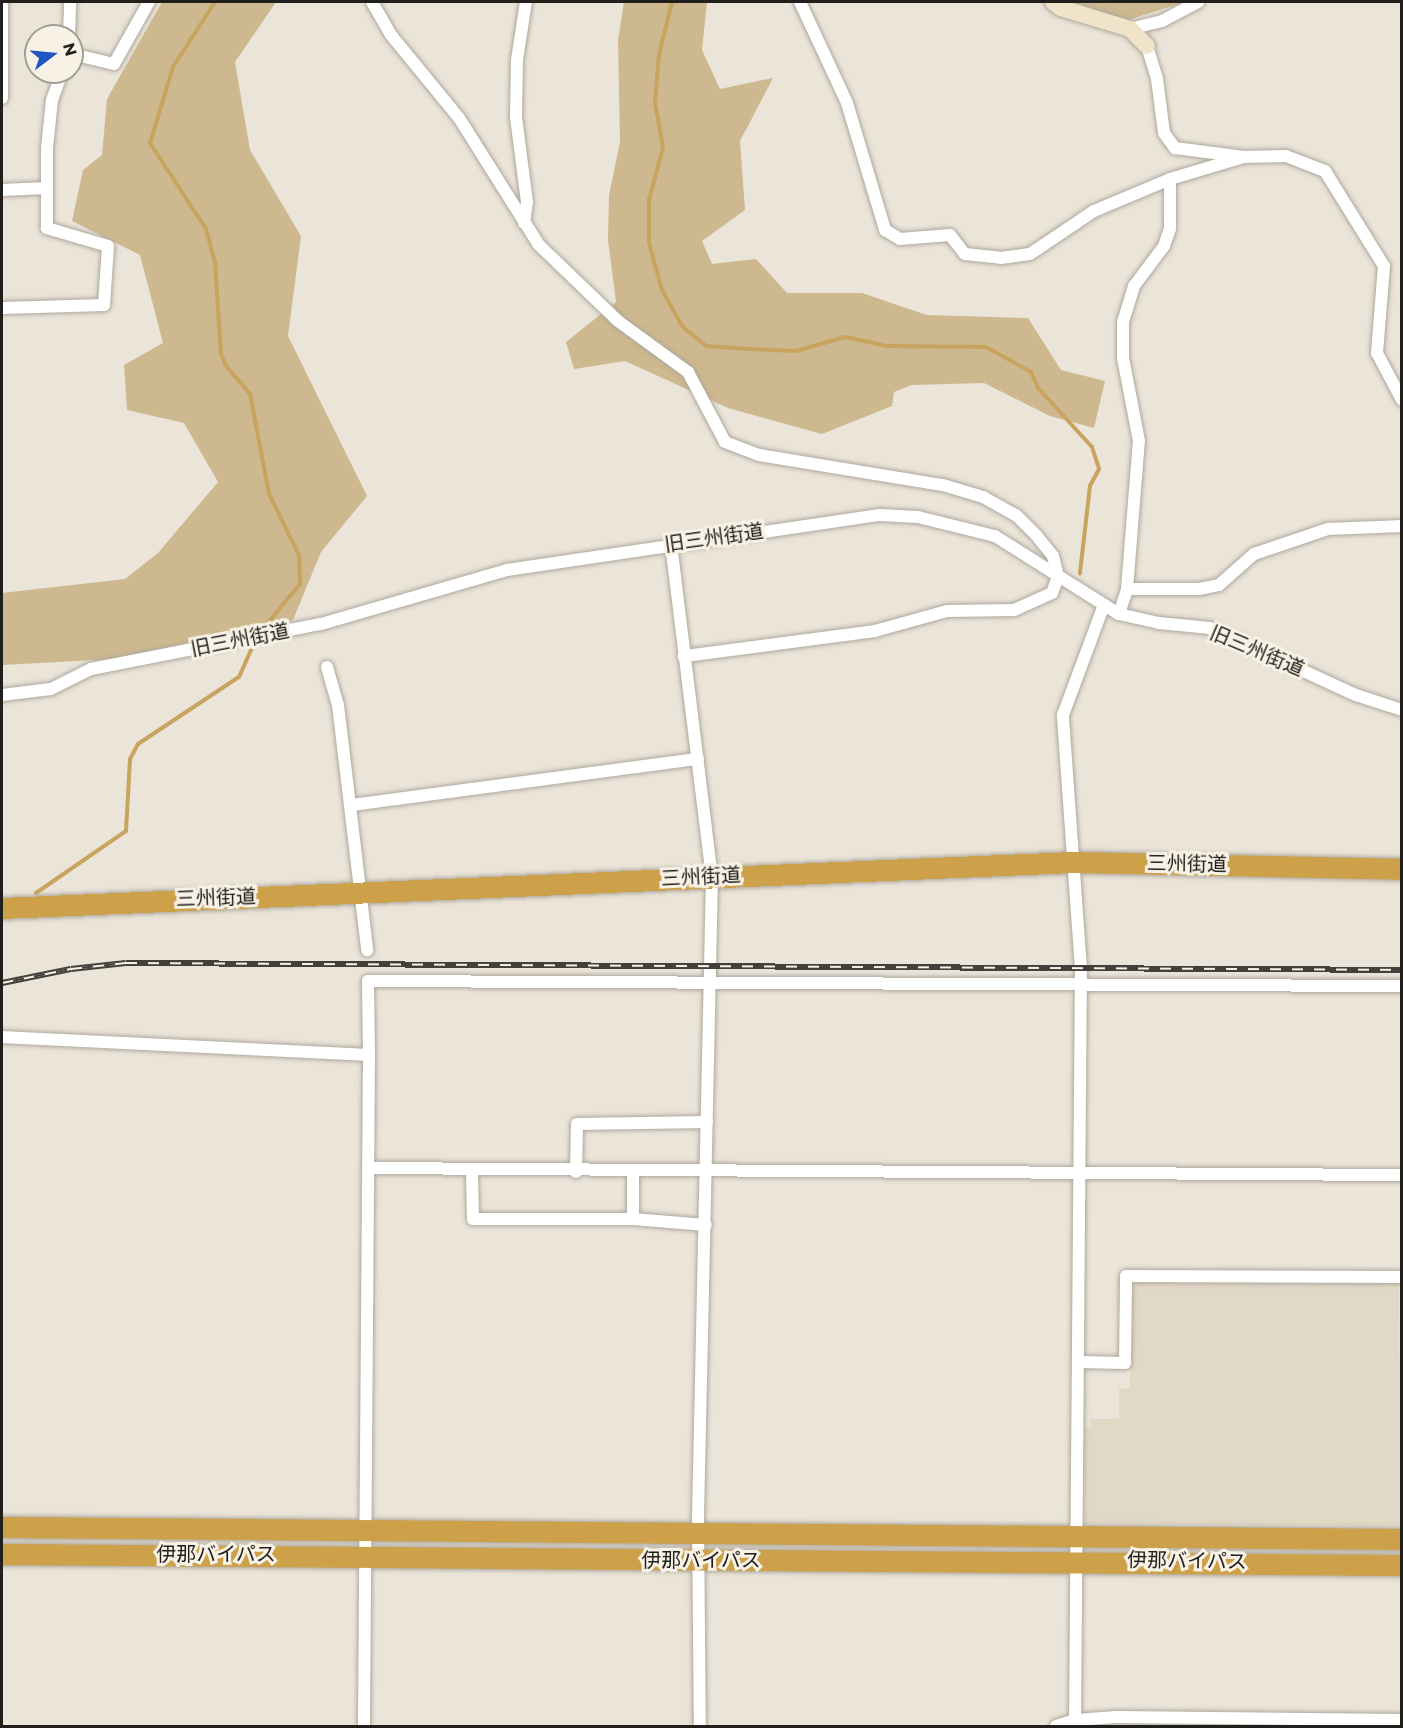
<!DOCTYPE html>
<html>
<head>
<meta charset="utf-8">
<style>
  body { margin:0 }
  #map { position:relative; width:1403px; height:1728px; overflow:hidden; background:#ebe4d9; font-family:Montserrat,"Noto Sans JP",sans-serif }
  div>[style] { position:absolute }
  .built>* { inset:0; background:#e2d8c6 }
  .green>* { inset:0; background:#ceb88f }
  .stream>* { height:4px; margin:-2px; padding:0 2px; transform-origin:2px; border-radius:2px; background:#c8a45f }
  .roads { filter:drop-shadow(0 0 2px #aea89d) drop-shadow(0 0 2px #aea89d) }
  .street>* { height:12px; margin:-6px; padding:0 6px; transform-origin:6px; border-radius:6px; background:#fff }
  .secondary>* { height:16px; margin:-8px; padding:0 8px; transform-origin:8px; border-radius:8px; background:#f0e3c9 }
  .highway>* { height:21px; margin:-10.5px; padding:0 10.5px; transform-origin:10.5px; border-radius:10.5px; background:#cda14a }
  .rail>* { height:6px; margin-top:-3px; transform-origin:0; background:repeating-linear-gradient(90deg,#f8f2e6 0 11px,#43403b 0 22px); box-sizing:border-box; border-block:2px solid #43403b }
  span { translate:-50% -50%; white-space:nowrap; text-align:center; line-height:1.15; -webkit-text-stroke:6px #f8f2e6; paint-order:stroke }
  .street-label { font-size:20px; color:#211f1b }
  .frame { position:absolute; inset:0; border:3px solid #211f1b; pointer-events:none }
  .north { position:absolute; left:24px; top:24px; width:60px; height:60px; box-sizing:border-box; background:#f8f2e6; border:2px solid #a29e95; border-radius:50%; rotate:74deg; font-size:16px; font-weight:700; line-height:24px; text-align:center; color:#211f1b }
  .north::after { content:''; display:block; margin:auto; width:21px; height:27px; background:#2055c2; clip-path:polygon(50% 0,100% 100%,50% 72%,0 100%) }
</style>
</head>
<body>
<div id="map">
  <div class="built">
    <i style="clip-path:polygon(1137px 1281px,1399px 1283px,1401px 1526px,1085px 1523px,1085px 1427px,1091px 1427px,1090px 1419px,1119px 1419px,1119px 1389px,1130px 1388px,1131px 1291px)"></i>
  </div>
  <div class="green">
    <i style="clip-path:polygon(162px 2px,276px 2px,235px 62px,250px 150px,301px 236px,288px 336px,367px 496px,321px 552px,293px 620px,114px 659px,2px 665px,2px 593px,125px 579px,158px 553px,218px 482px,184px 423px,127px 410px,124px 365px,163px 343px,140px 255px,72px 221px,83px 170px,102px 155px,107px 99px)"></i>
    <i style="clip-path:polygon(624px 2px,707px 2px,702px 50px,720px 89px,773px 78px,740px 141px,745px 210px,702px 241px,712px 264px,756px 259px,787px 293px,862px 293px,927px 315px,1028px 318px,1061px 370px,1105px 381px,1094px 428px,1050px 416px,984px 383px,912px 385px,894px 392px,892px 406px,822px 434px,728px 408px,625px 361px,574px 369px,566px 342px,616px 302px,608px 240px,609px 195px,620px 142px,618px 40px)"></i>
    <i style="clip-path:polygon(1074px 2px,1184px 2px,1125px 21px)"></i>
  </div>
  <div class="stream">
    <i style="left:215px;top:2px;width:77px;rotate:122.9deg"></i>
    <i style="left:173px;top:67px;width:79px;rotate:106.8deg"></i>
    <i style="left:150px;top:143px;width:103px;rotate:56.9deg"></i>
    <i style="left:206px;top:229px;width:34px;rotate:75deg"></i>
    <i style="left:215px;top:262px;width:92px;rotate:86.3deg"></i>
    <i style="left:221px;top:354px;width:13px;rotate:67deg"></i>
    <i style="left:226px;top:366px;width:37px;rotate:49deg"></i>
    <i style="left:250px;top:394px;width:102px;rotate:79.2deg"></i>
    <i style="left:269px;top:494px;width:68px;rotate:63.8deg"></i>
    <i style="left:299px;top:555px;width:29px;rotate:88deg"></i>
    <i style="left:300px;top:584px;width:61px;rotate:129.7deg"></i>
    <i style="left:672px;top:2px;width:55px;rotate:103.8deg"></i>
    <i style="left:659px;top:55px;width:48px;rotate:94.8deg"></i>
    <i style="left:655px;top:103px;width:45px;rotate:79.7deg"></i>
    <i style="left:663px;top:147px;width:55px;rotate:104.8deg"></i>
    <i style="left:649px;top:200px;width:43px;rotate:90deg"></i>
    <i style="left:649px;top:243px;width:49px;rotate:74.5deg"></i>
    <i style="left:662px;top:290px;width:41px;rotate:60.9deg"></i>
    <i style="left:682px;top:326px;width:31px;rotate:40deg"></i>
    <i style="left:706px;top:346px;width:44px;rotate:3.9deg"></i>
    <i style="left:750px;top:349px;width:46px;rotate:2.5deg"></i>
    <i style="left:796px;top:351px;width:51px;rotate:-15.9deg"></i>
    <i style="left:845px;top:337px;width:43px;rotate:12.1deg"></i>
    <i style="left:887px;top:346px;width:99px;rotate:0.6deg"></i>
    <i style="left:986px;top:347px;width:51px;rotate:29.1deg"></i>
    <i style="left:1031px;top:372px;width:17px;rotate:66deg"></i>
    <i style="left:1038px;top:388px;width:80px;rotate:47.5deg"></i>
    <i style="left:1092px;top:447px;width:23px;rotate:72deg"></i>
    <i style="left:1099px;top:469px;width:19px;rotate:118deg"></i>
    <i style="left:1090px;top:486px;width:88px;rotate:96.6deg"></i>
    <i style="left:36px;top:893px;width:109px;rotate:-34.6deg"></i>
    <i style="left:126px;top:831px;width:72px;rotate:-86.8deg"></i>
    <i style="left:130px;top:759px;width:17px;rotate:-62deg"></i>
    <i style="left:138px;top:744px;width:121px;rotate:-33.6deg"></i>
    <i style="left:239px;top:677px;width:36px;rotate:-66deg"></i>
  </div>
  <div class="roads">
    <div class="street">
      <i style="left:372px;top:2px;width:38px;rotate:60deg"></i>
      <i style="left:391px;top:35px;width:107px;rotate:50.7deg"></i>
      <i style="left:459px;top:118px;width:150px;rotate:57.8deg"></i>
      <i style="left:539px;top:245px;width:110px;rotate:43.9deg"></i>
      <i style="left:618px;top:321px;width:87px;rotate:36.1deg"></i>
      <i style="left:688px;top:372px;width:79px;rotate:62.1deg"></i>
      <i style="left:725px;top:442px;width:36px;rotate:21deg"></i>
      <i style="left:759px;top:455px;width:186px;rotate:9.3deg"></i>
      <i style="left:943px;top:485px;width:42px;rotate:16.7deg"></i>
      <i style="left:983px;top:497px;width:38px;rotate:29deg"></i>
      <i style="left:1016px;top:515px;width:28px;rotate:45deg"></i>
      <i style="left:1036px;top:535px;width:27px;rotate:51deg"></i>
      <i style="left:1053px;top:556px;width:21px;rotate:76deg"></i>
      <i style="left:1058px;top:576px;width:18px;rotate:109deg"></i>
      <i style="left:1052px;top:593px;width:42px;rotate:155.9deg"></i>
      <i style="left:1014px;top:610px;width:67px;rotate:179.1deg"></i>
      <i style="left:947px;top:611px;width:75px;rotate:164.5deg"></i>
      <i style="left:875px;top:631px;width:193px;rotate:172.5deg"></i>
      <i style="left:800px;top:2px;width:111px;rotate:65deg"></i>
      <i style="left:847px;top:103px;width:133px;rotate:73.3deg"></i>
      <i style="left:885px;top:230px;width:17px;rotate:31deg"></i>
      <i style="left:900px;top:239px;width:50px;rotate:-4.6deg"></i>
      <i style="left:950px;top:235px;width:24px;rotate:52deg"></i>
      <i style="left:965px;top:254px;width:36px;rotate:6deg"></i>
      <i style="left:1001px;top:258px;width:29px;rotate:-8deg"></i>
      <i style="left:1030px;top:254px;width:77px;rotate:-33.9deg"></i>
      <i style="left:1094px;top:211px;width:82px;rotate:-22.8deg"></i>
      <i style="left:1170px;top:179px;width:77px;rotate:-16.6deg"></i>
      <i style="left:1130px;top:29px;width:33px;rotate:-14deg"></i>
      <i style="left:1162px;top:21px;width:41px;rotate:-27.8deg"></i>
      <i style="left:69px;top:36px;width:34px;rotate:-88deg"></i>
      <i style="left:1147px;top:46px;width:34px;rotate:73deg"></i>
      <i style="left:1157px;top:79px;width:54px;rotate:82.6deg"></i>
      <i style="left:1164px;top:133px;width:19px;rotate:54deg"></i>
      <i style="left:1175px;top:148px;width:70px;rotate:7.4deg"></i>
      <i style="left:1244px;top:157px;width:42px;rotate:-1.4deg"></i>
      <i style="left:1286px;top:156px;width:42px;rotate:21deg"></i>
      <i style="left:1325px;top:171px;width:112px;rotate:58.2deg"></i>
      <i style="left:1384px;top:266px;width:87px;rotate:94.6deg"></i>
      <i style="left:1377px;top:353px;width:53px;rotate:62deg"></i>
      <i style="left:72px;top:54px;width:43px;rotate:13.4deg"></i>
      <i style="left:114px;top:64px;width:71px;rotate:-60.6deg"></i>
      <i style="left:2px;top:98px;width:96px;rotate:-90deg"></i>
      <i style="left:2px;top:190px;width:45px;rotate:-2.5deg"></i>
      <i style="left:524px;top:223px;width:21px;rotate:-82deg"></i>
      <i style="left:527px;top:202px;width:86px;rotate:-97.4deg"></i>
      <i style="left:516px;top:117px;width:57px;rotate:-89deg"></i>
      <i style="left:517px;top:60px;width:59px;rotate:-81.2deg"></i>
      <i style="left:2px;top:308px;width:102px;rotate:-1.7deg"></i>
      <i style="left:104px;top:305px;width:59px;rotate:-86.1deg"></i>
      <i style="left:108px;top:246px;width:64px;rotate:-163.6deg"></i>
      <i style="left:47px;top:228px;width:80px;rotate:-90deg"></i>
      <i style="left:47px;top:148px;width:48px;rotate:-84.1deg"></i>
      <i style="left:52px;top:100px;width:30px;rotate:-70deg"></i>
      <i style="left:671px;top:544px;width:335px;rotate:83deg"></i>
      <i style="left:712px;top:876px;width:641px;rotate:91.25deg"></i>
      <i style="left:698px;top:1517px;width:209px;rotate:89.5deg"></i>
      <i style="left:1127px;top:589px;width:72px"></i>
      <i style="left:1199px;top:589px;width:20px;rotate:-11deg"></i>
      <i style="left:1219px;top:585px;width:47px;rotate:-41.5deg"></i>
      <i style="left:1254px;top:554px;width:78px;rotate:-18.7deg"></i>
      <i style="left:1328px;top:529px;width:74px;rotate:-2.3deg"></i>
      <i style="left:1119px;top:614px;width:26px;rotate:-72deg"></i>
      <i style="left:1127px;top:589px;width:148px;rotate:-85.4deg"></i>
      <i style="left:1139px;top:441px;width:85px;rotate:-100.9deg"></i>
      <i style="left:1123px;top:358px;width:36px;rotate:-90deg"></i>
      <i style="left:1123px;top:322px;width:38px;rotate:-73deg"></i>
      <i style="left:1134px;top:286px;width:50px;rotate:-53.1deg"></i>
      <i style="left:1164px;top:246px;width:18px;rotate:-71deg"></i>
      <i style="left:1170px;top:229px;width:50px;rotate:-90deg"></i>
      <i style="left:327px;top:667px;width:40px;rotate:74deg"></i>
      <i style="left:338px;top:705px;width:247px;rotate:83.2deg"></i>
      <i style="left:2px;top:695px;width:49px;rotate:-7deg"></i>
      <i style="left:51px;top:689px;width:45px;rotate:-26.6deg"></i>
      <i style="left:91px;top:669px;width:234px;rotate:-11.1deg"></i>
      <i style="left:321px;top:624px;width:194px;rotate:-16.2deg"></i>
      <i style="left:507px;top:570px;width:377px;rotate:-8.4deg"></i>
      <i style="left:880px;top:515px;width:38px;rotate:3deg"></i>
      <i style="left:918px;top:517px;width:79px;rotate:13.9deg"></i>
      <i style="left:995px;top:536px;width:146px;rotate:32.2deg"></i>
      <i style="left:1119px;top:614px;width:41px;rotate:12.7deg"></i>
      <i style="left:1159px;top:623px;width:51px;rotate:5.6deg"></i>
      <i style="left:1210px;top:628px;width:161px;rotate:24.7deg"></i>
      <i style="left:1356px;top:695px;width:48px;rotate:18.1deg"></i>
      <i style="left:352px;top:805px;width:349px;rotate:-7.6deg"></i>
      <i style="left:2px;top:1037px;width:367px;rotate:2.8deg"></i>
      <i style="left:369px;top:1055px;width:671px;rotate:90.43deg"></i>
      <i style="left:369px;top:1055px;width:74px;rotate:-90.8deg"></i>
      <i style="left:368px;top:981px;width:1034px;rotate:0.28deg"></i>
      <i style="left:368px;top:1168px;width:1034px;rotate:0.39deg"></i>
      <i style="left:472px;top:1172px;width:47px;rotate:88.8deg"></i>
      <i style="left:473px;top:1219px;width:160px"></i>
      <i style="left:633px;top:1219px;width:73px;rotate:4.7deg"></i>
      <i style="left:576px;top:1172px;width:48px;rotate:-88.8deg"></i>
      <i style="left:577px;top:1124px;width:130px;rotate:-0.9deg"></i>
      <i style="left:633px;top:1172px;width:47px;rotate:90deg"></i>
      <i style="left:1079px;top:1362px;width:46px;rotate:1.2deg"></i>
      <i style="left:1125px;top:1363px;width:87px;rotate:-89.3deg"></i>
      <i style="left:1126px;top:1276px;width:276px;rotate:0.2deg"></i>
      <i style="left:1056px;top:1726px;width:21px;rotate:-17deg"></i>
      <i style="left:1076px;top:1720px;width:40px;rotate:-4.3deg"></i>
      <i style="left:1116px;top:1717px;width:286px;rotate:0.6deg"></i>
      <i style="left:1075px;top:1726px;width:757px;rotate:-89.55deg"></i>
      <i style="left:1081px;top:969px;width:255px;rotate:-94.1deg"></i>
      <i style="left:1063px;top:715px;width:117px;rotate:-69.6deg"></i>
    </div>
    <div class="secondary">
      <i style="left:1053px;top:2px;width:10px;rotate:37deg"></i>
      <i style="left:1061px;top:8px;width:72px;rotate:16.9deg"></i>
      <i style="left:1130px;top:29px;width:24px;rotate:45deg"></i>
    </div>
    <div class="highway">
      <i style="left:2px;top:908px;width:1072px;rotate:-2.46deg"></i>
      <i style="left:1073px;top:862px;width:329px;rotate:1.2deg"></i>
      <i style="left:2px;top:1527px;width:1400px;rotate:0.49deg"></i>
      <i style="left:2px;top:1554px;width:1400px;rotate:0.45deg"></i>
    </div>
  </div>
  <div class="rail">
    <i style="left:2px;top:983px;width:70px;rotate:-11.5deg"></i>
    <i style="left:71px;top:969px;width:55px;rotate:-6.2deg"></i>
    <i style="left:126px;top:963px;width:1276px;rotate:0.31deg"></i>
  </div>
  <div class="street-label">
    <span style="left:714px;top:538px;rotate:-8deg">旧三州街道</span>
    <span style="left:240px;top:640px;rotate:-11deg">旧三州街道</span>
    <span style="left:1257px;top:651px;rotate:23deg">旧三州街道</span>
    <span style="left:1187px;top:864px;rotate:1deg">三州街道</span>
    <span style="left:701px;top:877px;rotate:-3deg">三州街道</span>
    <span style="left:216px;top:898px;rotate:-2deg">三州街道</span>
    <span style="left:216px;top:1554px">伊那バイパス</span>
    <span style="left:701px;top:1560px">伊那バイパス</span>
    <span style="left:1187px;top:1561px;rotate:1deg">伊那バイパス</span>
  </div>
  <div class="frame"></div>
  <div class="north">N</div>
</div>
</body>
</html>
